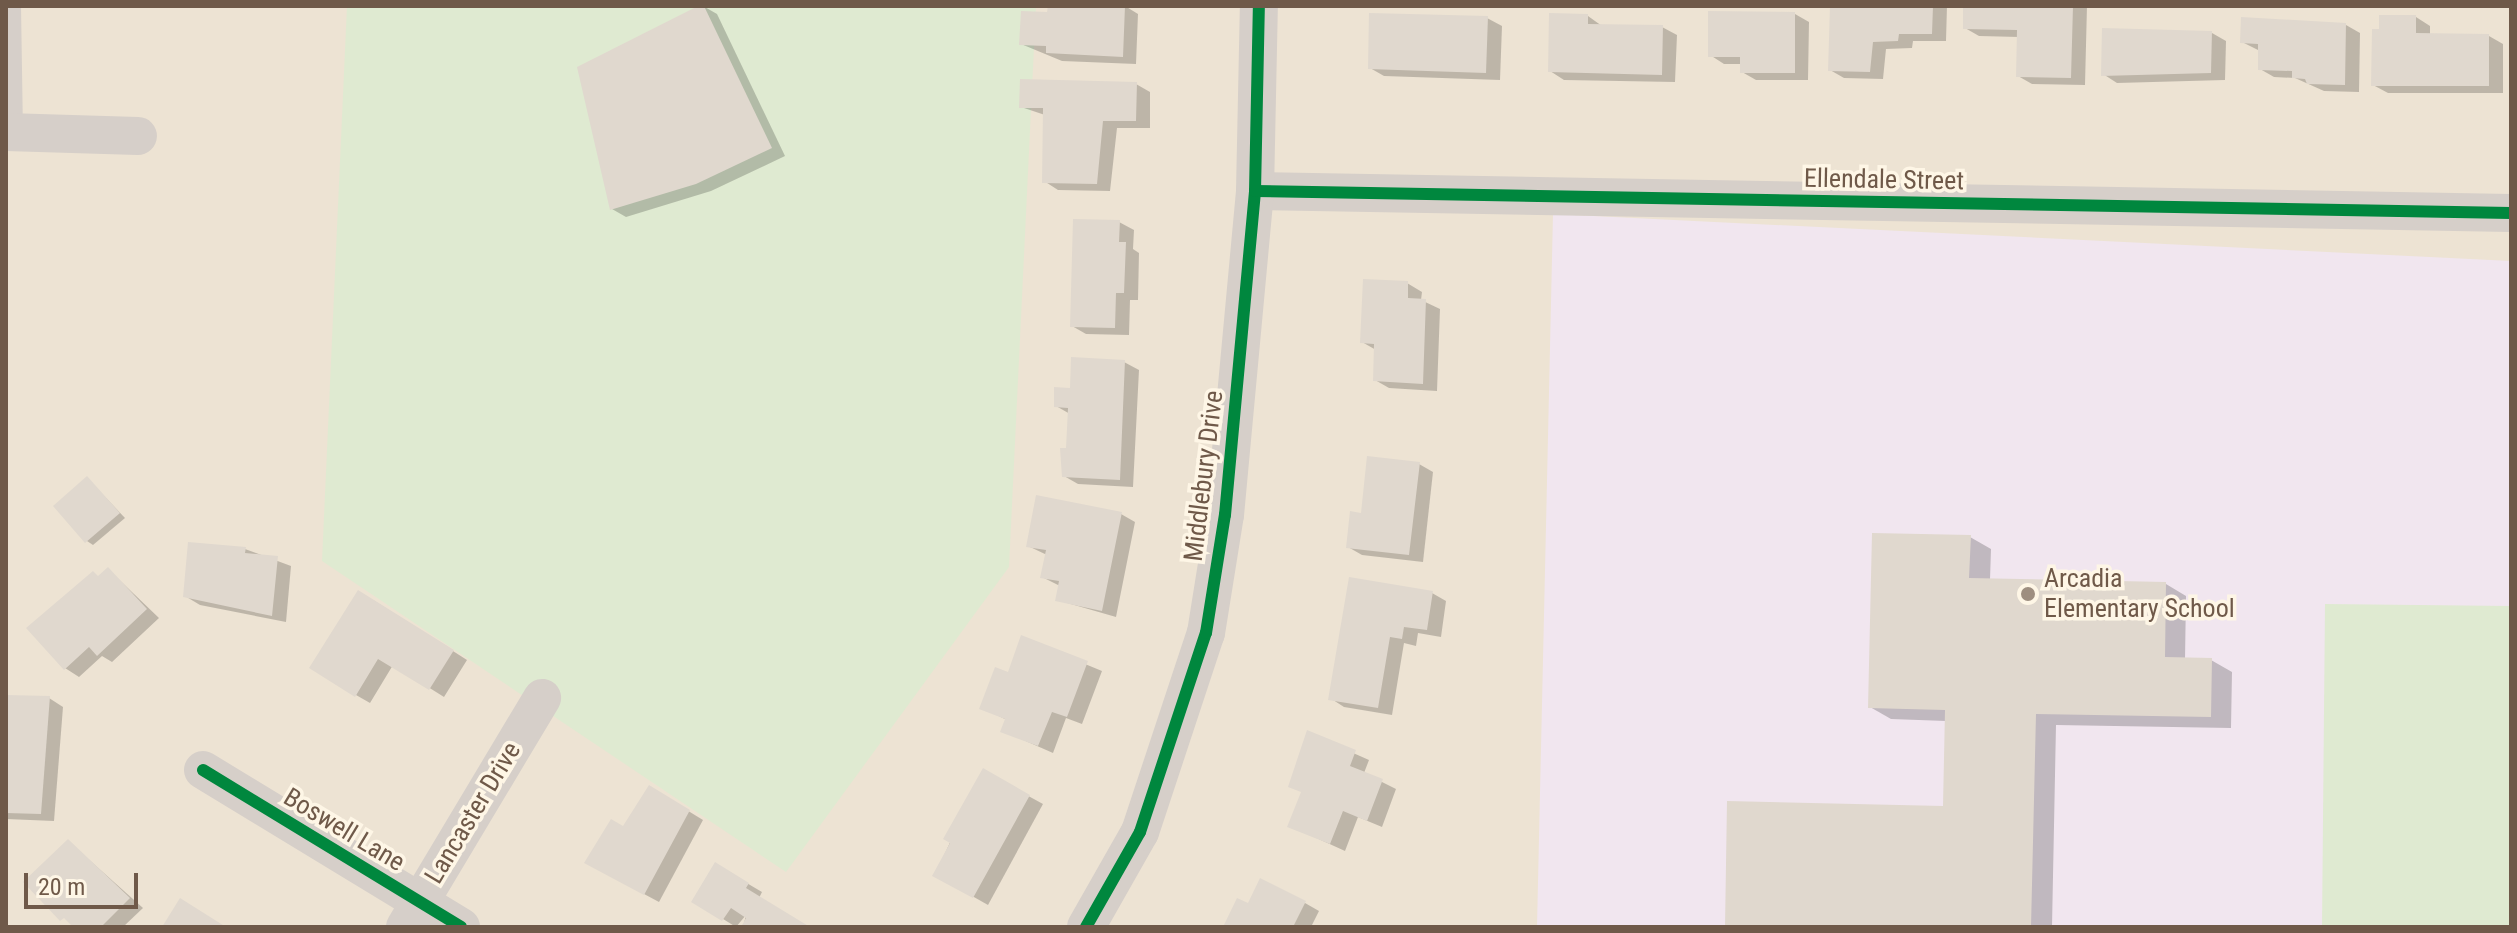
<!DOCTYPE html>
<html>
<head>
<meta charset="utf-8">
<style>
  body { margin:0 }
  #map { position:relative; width:2517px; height:933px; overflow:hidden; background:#f4f0e6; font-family:"Roboto Condensed",sans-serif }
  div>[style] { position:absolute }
  .residential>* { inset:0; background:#ede3d3 }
  .education>* { inset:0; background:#f1e6ef }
  .green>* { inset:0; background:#dfead1 }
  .shadow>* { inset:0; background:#0003 }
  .building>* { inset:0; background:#e0d8ce }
  .lane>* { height:20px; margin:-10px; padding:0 10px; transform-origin:10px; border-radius:10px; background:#d6cfc9 }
  .street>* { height:38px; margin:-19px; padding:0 19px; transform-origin:19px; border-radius:19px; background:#d6cfc9 }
  .cycleway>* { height:12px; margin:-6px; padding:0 6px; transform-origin:6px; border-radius:6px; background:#00873e }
  .dots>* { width:22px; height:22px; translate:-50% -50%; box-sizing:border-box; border:4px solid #fef6e6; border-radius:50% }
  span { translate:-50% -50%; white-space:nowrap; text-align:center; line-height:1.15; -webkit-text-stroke:7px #fef6e6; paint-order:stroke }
  .street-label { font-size:26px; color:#6f5949 }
  .poi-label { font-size:26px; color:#6f5949 }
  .left { translate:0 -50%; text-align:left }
  .frame { position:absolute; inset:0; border:8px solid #6f5949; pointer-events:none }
  .scale { position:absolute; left:24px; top:873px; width:114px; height:36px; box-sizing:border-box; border:4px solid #6f5949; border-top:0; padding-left:10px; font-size:24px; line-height:28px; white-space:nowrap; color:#6f5949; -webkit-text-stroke:6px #fef6e6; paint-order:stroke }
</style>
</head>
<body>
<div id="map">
  <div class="residential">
    <i style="clip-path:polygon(6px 6px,2511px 6px,2511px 927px,6px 927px)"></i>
  </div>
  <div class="education">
    <i style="clip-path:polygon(1553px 214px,2511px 261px,2511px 927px,1537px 927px)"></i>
  </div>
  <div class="green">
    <i style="clip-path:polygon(347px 6px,1036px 6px,1009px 567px,786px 872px,322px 561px)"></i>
    <i style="clip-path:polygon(2325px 604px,2511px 606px,2511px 927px,2322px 927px)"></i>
  </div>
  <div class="shadow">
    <i style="clip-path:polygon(703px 6px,717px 14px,785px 156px,711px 191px,626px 217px,612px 209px)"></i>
    <i style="clip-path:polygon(1050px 6px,1125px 6px,1138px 14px,1136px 64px,1062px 61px,1021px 44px,1049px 14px)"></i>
    <i style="clip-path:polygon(1832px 6px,1947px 6px,1946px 41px,1913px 41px,1912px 48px,1886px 49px,1883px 79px,1844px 78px,1830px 70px)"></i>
    <i style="clip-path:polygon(1965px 6px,2087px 6px,2085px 85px,2032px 84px,2018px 76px,2019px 37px,1979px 36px,1965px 28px)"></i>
    <i style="clip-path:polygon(1795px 14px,1809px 22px,1808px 80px,1756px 80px,1742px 72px,1742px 64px,1724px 64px,1710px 55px)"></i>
    <i style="clip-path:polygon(1588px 16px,1602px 26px,1662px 27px,1677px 35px,1675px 82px,1564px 80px,1550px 71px)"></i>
    <i style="clip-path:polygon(2416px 17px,2430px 26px,2430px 36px,2489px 36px,2503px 44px,2503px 93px,2388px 93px,2373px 85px)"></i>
    <i style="clip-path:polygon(1487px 18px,1502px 26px,1500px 80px,1384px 76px,1370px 68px)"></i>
    <i style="clip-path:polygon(2346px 25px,2360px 33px,2359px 92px,2324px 91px,2295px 78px,2274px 77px,2260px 69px,2260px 51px,2242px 42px)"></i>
    <i style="clip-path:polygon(2212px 33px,2226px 41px,2225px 80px,2117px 83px,2103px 74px)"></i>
    <i style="clip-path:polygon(1136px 84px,1150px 92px,1150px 128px,1117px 128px,1110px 191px,1058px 190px,1044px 181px,1045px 115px,1021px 107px)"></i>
    <i style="clip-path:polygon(1119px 222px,1134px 230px,1133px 249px,1139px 253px,1138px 300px,1130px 300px,1129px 335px,1086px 334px,1072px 326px)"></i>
    <i style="clip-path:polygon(1407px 283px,1422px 292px,1421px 300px,1440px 309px,1437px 391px,1389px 388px,1375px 380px,1376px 350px,1362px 342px)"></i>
    <i style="clip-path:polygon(1124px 362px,1139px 370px,1133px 487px,1078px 484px,1064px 476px,1070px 414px,1056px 406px,1072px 390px)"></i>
    <i style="clip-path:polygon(1419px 464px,1433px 472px,1423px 562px,1362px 555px,1348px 547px,1363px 515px)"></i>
    <i style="clip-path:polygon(88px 479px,125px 518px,93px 545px,87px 541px)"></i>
    <i style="clip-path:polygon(1121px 514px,1135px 522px,1116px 617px,1057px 600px,1060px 586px,1042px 577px,1047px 555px,1028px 546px)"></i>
    <i style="clip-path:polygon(1970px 537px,1991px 549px,1990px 580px,2166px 584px,2186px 596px,2185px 660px,2211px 660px,2232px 672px,2231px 728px,2056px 725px,2052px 927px,1727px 927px,1945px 808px,1946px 721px,1891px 719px,1870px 707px)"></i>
    <i style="clip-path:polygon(245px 549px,291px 566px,286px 622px,200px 605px,185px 596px)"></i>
    <i style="clip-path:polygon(109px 570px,159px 618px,112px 662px,102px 656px,79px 677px,65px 668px,100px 577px)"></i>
    <i style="clip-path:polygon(1432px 593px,1446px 601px,1441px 637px,1418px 633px,1416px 646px,1404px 643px,1392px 715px,1344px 707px,1330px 698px)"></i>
    <i style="clip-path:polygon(373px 600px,467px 660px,444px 697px,393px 665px,370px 703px,356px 695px)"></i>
    <i style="clip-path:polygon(1022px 638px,1102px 671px,1082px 724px,1066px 718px,1053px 753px,1003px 731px,1007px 720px,982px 708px,1009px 674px)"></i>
    <i style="clip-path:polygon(6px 697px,49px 698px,63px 707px,54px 821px,6px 819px)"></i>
    <i style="clip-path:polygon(1308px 733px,1369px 760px,1364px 773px,1396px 789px,1382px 827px,1358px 817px,1345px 851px,1290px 826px,1303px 793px)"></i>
    <i style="clip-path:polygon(983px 771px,1043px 804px,988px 905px,935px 875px)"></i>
    <i style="clip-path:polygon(649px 787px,703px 820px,659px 902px,601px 871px)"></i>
    <i style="clip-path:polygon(68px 841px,143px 908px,123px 927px,74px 927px)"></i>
    <i style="clip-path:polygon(716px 865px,762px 892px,759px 898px,807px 927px,743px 927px,746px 915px,736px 927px,694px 901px)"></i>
    <i style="clip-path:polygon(1305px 903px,1319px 911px,1311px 927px,1225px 927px,1249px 905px)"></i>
  </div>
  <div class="building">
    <i style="clip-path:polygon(698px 6px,704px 6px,772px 148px,696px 184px,610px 210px,577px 67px)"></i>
    <i style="clip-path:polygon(1048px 6px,1125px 6px,1123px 57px,1046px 53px,1046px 46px,1019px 45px,1021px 11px,1047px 12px)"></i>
    <i style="clip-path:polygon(1830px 6px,1933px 6px,1932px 34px,1899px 34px,1898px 41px,1873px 42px,1870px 72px,1828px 71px)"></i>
    <i style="clip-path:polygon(1963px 6px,2073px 6px,2071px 78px,2016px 77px,2017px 30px,1963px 29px)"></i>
    <i style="clip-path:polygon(1708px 11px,1795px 12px,1795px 73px,1740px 73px,1740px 57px,1708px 57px)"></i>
    <i style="clip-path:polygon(1369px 13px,1488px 16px,1486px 73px,1368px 69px)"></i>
    <i style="clip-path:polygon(1549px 13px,1588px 14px,1588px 24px,1663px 25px,1662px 75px,1548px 72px)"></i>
    <i style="clip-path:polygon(2379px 15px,2416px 15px,2416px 33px,2489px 34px,2489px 86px,2371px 86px,2372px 29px,2379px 29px)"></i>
    <i style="clip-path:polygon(2241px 17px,2346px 23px,2345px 85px,2307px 84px,2305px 79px,2292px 78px,2292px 71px,2258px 70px,2258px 44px,2240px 43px)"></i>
    <i style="clip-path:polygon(2102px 28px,2212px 31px,2211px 73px,2101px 76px)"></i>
    <i style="clip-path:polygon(1020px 79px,1137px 82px,1136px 121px,1103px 121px,1097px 184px,1042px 183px,1043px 108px,1019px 108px)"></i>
    <i style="clip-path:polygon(1073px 219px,1120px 220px,1119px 242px,1126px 242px,1124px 293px,1116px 293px,1115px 328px,1070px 327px)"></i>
    <i style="clip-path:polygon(1363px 279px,1408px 281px,1408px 298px,1426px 299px,1423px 384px,1373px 381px,1374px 344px,1360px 343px)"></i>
    <i style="clip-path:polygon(1071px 357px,1125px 360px,1120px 480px,1062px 477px,1060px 448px,1066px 448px,1068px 408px,1054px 407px,1054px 387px,1070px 388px)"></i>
    <i style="clip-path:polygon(1367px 456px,1420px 462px,1409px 555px,1346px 548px,1350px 511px,1361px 513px)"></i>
    <i style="clip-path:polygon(87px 476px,120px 513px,85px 543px,53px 506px)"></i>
    <i style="clip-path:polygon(1036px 495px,1122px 512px,1102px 611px,1055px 601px,1059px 581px,1040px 578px,1046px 550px,1026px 547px)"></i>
    <i style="clip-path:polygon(1872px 533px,1971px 535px,1969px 578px,2166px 582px,2165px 657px,2212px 658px,2211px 717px,2036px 714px,2031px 927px,1725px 927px,1727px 801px,1943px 806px,1945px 710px,1868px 708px)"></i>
    <i style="clip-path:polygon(188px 542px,246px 547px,245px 553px,278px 556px,272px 616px,183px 597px)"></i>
    <i style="clip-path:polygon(108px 567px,147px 609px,97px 656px,89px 647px,64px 670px,26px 628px,93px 571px,98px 576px)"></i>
    <i style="clip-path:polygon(1349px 577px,1433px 591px,1427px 630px,1404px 627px,1402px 639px,1390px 637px,1378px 708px,1328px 700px)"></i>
    <i style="clip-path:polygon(358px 590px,454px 650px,429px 690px,378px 659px,355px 697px,309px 668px)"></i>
    <i style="clip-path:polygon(1021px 635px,1088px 661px,1067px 717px,1052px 712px,1038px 746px,1000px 732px,1005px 719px,979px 709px,995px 667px,1008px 672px)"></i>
    <i style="clip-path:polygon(6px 695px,50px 696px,41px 814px,6px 813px)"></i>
    <i style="clip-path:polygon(1307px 730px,1356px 750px,1350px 766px,1383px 779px,1367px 821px,1343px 811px,1330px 844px,1287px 827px,1301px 792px,1288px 787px)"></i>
    <i style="clip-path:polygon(983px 768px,1030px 795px,973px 898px,932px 876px,950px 843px,943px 839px)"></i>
    <i style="clip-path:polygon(649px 785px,690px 810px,644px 895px,584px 863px,611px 819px,623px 826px)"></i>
    <i style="clip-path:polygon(68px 839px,130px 898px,101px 927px,73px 927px,64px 918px,60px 921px,23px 882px)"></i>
    <i style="clip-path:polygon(715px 862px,749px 883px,746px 888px,810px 927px,741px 927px,746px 918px,731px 908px,722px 921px,691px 902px)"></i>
    <i style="clip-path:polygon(1260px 878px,1306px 901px,1293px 927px,1223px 927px,1237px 898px,1248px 903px)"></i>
    <i style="clip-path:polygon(180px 898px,226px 927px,162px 927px)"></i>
  </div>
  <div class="lane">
    <i style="left:11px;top:6px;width:126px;rotate:89.1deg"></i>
  </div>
  <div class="street">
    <i style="left:6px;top:132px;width:132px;rotate:1.7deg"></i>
    <i style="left:1255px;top:191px;width:1256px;rotate:1deg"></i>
    <i style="left:203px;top:770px;width:302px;rotate:31.3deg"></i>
    <i style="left:405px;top:927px;width:267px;rotate:-59.1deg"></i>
    <i style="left:1086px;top:927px;width:109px;rotate:-60.4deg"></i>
    <i style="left:1140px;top:832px;width:210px;rotate:-71.7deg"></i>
    <i style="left:1206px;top:633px;width:120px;rotate:-80.9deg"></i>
    <i style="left:1225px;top:515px;width:325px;rotate:-84.7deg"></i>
    <i style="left:1255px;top:191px;width:185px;rotate:-88.8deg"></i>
  </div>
  <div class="cycleway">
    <i style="left:1255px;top:191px;width:1256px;rotate:1deg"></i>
    <i style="left:203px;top:770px;width:302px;rotate:31.3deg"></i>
    <i style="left:1086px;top:927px;width:109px;rotate:-60.4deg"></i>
    <i style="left:1140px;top:832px;width:210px;rotate:-71.7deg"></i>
    <i style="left:1206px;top:633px;width:120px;rotate:-80.9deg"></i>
    <i style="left:1225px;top:515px;width:325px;rotate:-84.7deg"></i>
    <i style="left:1255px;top:191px;width:185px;rotate:-88.8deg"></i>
  </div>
  <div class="dots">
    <i style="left:2028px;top:594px;background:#9e8e80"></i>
  </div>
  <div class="street-label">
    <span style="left:1884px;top:180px;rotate:1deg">Ellendale Street</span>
    <span style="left:1204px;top:476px;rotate:-83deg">Middlebury Drive</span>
    <span style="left:473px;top:813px;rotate:-59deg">Lancaster Drive</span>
    <span style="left:344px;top:830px;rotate:31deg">Boswell Lane</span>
  </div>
  <div class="poi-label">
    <span class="left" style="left:2044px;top:594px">Arcadia<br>Elementary School</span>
  </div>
  <div class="frame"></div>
  <div class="scale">20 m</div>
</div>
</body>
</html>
